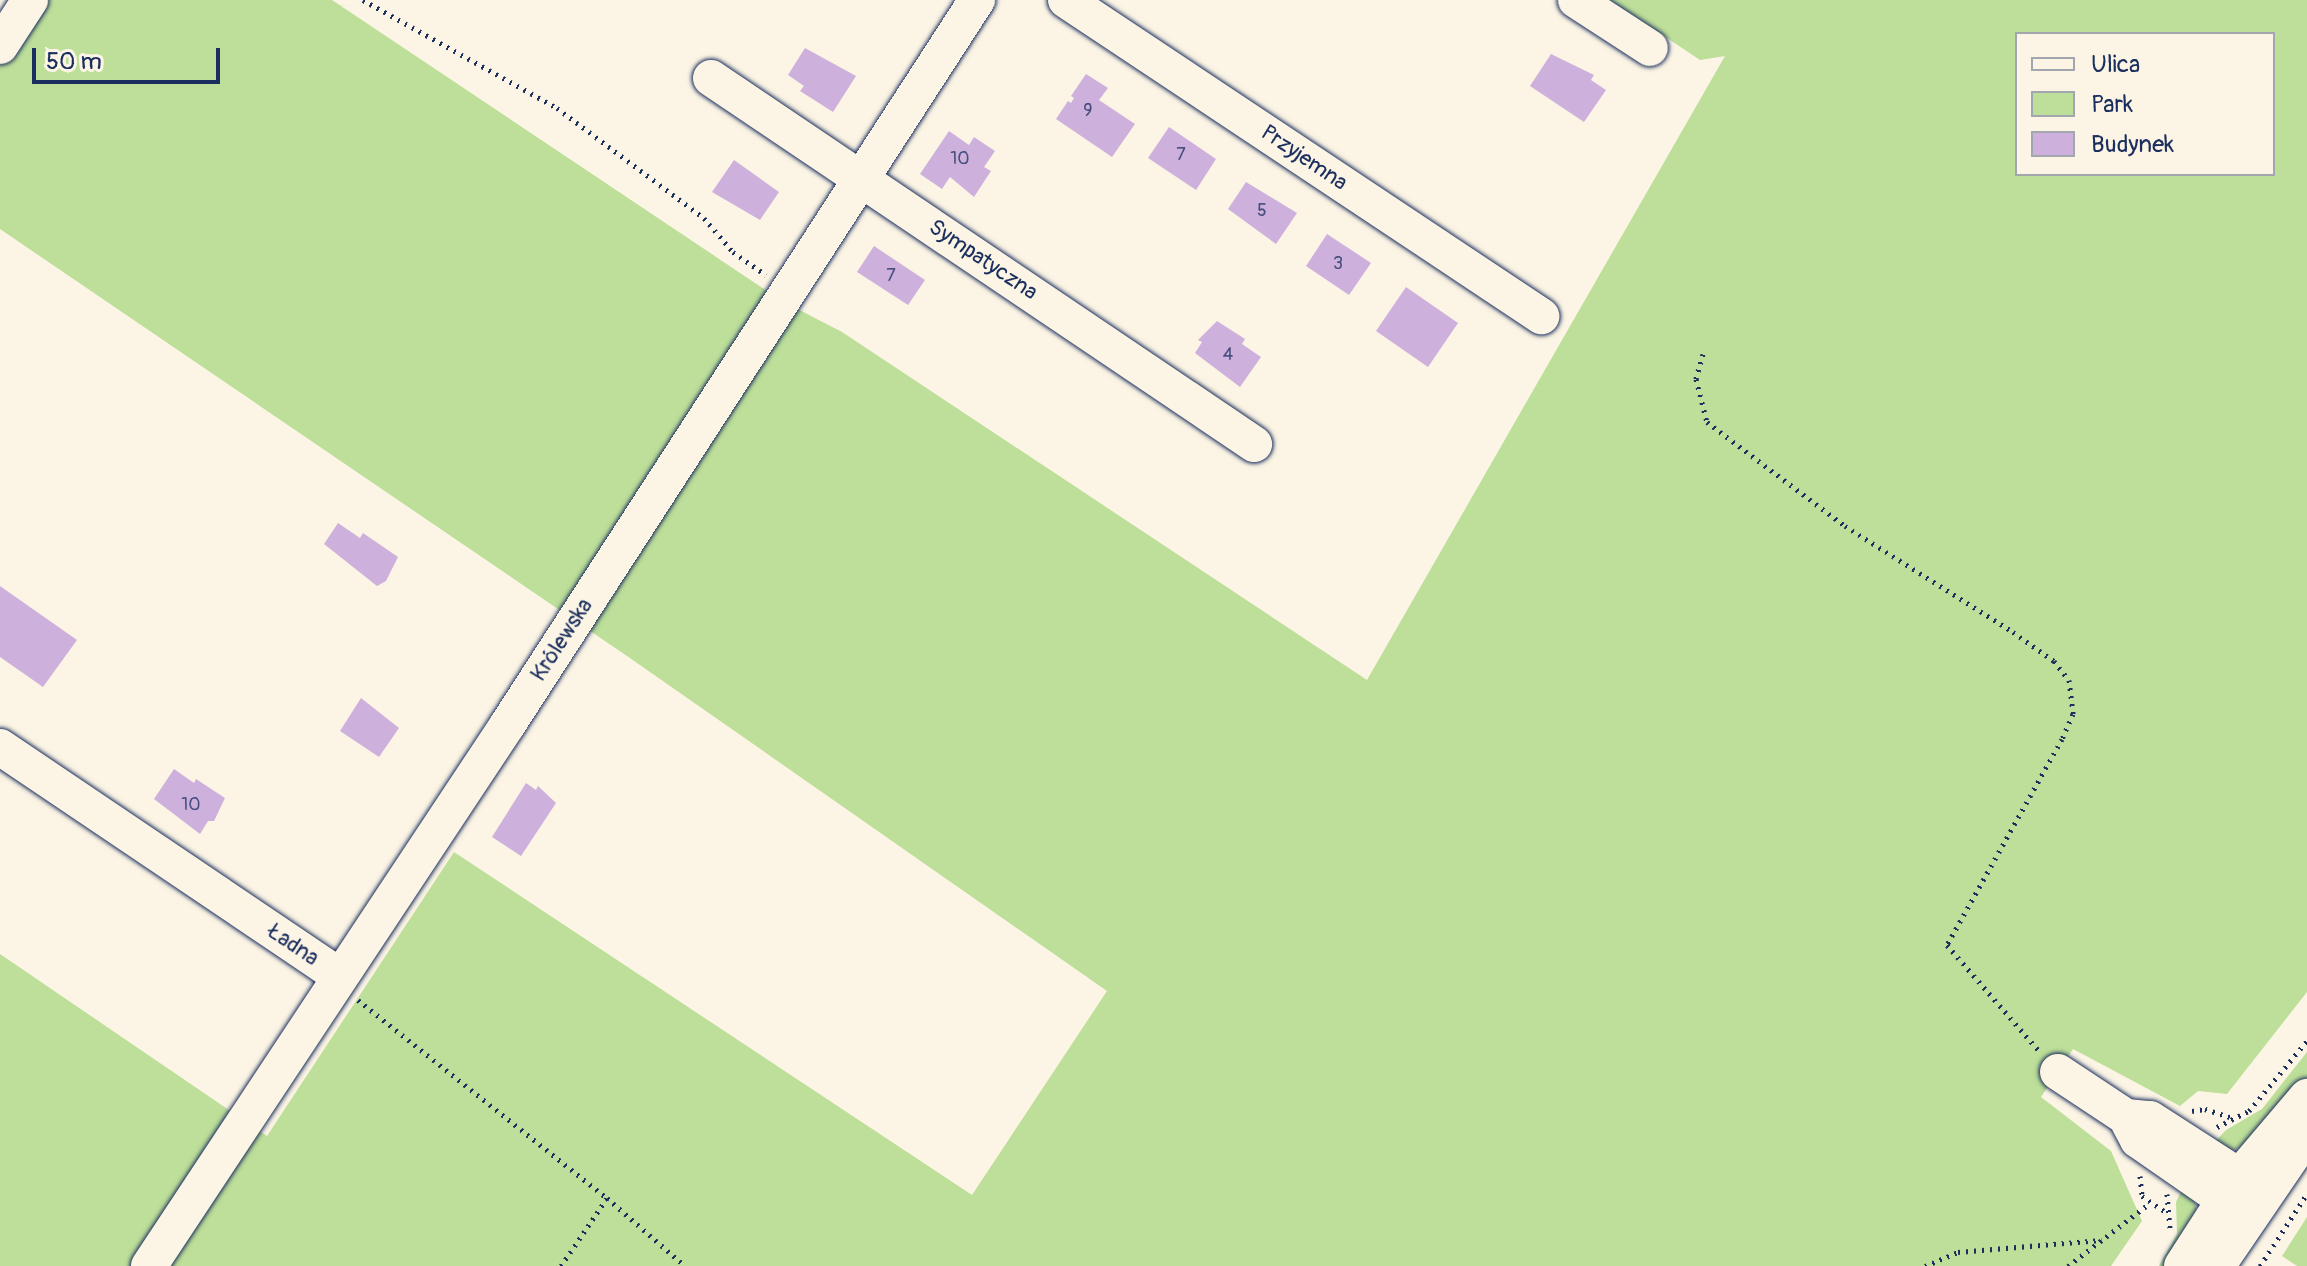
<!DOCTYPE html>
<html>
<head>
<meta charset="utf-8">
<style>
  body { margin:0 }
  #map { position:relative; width:2307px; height:1266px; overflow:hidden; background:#fcf5e5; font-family:Pangolin,sans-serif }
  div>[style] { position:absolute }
  .green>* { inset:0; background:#bddf99 }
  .building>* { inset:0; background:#ceb0dc }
  .path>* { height:5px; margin-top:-2.5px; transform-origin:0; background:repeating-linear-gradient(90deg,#1b2f5e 0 2px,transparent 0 8px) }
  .roads { filter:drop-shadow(0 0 2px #1b2f5e) drop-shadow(0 0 2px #1b2f5e) }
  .minor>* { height:36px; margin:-18px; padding:0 18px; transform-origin:18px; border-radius:18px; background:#fcf5e5 }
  span { translate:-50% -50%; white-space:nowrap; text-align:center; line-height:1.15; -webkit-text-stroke:7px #fcf5e5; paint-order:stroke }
  .number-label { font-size:18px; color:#484f7e }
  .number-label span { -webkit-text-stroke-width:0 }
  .street-label { font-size:22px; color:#1b2f5e }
  .legend { position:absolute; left:2015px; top:32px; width:260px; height:144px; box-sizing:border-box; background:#fcf5e5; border:2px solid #a2a6af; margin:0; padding:10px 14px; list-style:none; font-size:24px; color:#1b2f5e }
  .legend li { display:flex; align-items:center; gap:16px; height:40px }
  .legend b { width:40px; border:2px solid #a2a6af }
  .scale { position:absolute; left:32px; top:48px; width:188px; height:36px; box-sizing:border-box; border:4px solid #1b2f5e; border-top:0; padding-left:10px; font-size:24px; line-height:28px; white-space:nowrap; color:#1b2f5e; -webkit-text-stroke:6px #fcf5e5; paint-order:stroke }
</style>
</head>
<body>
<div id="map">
  <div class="green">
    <i style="clip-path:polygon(evenodd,30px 0,332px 0,782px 301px,842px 332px,1367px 680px,1725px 56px,1700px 60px,1610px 0,2307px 0,2307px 992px,2227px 1094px,2198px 1091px,2180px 1106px,2073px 1049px,2041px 1097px,2111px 1151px,2142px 1221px,2111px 1266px,0 1266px,0 954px,267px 1136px,454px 852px,972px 1195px,1107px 991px,627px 656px,0 229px,0 46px,30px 0,2017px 34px,2273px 34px,2273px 174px,2017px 174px,2017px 34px)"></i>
    <i style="clip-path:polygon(2307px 1052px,2307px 1082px,2243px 1147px,2233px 1150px,2211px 1146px,2226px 1130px,2262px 1109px)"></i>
    <i style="clip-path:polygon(2185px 1183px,2193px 1195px,2198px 1217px,2173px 1266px,2159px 1266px,2177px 1234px,2176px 1202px)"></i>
    <i style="clip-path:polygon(2307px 1217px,2307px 1266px,2297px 1266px,2282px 1256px)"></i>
  </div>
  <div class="building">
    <i style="clip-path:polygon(805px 48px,856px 76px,833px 112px,800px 91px,804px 86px,788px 75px)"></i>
    <i style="clip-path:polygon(1551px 54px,1594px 75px,1591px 80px,1606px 90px,1584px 122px,1530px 86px)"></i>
    <i style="clip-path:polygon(1086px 74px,1108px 88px,1099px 100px,1135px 124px,1112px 157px,1056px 119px,1068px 101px,1071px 103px,1074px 98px,1071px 96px)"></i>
    <i style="clip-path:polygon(1169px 127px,1216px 159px,1196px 190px,1148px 158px)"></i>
    <i style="clip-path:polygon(949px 131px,969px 145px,974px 137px,995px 151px,984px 167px,991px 171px,974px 197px,950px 177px,942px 189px,920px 174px)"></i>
    <i style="clip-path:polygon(734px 160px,779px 192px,760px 220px,712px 192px)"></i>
    <i style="clip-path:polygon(1246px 182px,1297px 213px,1276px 244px,1228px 209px)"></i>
    <i style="clip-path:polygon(1327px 234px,1371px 263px,1349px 295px,1306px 266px)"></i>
    <i style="clip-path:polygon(874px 246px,925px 280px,908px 305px,857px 272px)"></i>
    <i style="clip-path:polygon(1406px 287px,1458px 323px,1428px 367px,1376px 331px)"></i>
    <i style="clip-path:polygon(1217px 321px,1245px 339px,1242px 344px,1261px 357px,1240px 387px,1195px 353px,1202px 342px,1198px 340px)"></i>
    <i style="clip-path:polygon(338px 523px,360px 538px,363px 533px,398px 557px,386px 581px,377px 586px,324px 544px)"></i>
    <i style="clip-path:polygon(0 586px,77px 640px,43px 687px,0 657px)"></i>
    <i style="clip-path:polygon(361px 698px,399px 728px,379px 757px,340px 731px)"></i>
    <i style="clip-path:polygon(174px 769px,194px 783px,196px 779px,225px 798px,214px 821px,208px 821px,200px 834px,154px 799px)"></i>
    <i style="clip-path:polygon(526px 783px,536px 790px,538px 786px,556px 803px,521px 856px,492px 837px)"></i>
  </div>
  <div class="path">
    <i style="left:363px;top:0;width:222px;rotate:29.1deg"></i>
    <i style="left:557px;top:108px;width:184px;rotate:36.8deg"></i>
    <i style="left:704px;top:218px;width:45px;rotate:49.5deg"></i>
    <i style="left:733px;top:252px;width:40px;rotate:34.9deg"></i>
    <i style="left:1703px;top:354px;width:26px;rotate:106deg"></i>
    <i style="left:1696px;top:379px;width:44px;rotate:75.7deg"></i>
    <i style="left:1707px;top:422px;width:173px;rotate:37deg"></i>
    <i style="left:1845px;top:526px;width:199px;rotate:32.2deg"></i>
    <i style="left:2013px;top:632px;width:50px;rotate:35.3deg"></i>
    <i style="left:2054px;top:661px;width:24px;rotate:52deg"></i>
    <i style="left:2069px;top:680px;width:34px;rotate:83deg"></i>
    <i style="left:2073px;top:714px;width:27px;rotate:114deg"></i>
    <i style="left:2062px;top:739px;width:236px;rotate:119.2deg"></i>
    <i style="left:1947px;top:945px;width:140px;rotate:49deg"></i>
    <i style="left:358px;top:1000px;width:318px;rotate:38.5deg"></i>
    <i style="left:2192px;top:1111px;width:13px;rotate:-9deg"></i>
    <i style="left:2205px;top:1109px;width:28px;rotate:18deg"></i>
    <i style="left:2217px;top:1127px;width:36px;rotate:-27deg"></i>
    <i style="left:2249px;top:1111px;width:91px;rotate:-50.4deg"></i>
    <i style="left:2140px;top:1176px;width:20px;rotate:84deg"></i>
    <i style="left:2142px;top:1196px;width:30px;rotate:34deg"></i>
    <i style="left:2167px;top:1194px;width:34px;rotate:85deg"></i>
    <i style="left:561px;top:1266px;width:82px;rotate:-55.9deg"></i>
    <i style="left:607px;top:1198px;width:103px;rotate:41.1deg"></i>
    <i style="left:1925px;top:1266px;width:36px;rotate:-23deg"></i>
    <i style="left:1958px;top:1252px;width:144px;rotate:-4.8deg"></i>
    <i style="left:2068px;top:1266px;width:103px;rotate:-37.5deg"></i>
    <i style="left:2260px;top:1266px;width:86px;rotate:-56.9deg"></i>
  </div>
  <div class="roads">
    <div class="minor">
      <i style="left:1066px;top:0;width:571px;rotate:33.63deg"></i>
      <i style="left:1576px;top:0;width:88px;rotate:33deg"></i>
      <i style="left:0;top:46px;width:55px;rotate:-56.9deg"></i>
      <i style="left:711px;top:78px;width:655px;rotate:33.98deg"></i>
      <i style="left:0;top:747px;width:409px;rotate:34deg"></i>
      <i style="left:2058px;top:1072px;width:82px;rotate:33.5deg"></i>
      <i style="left:2126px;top:1117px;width:24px;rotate:5deg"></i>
      <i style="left:2150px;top:1119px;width:137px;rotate:32.8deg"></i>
      <i style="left:2129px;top:1123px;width:19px;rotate:62deg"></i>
      <i style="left:2138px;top:1140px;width:135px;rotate:34.7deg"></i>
      <i style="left:149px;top:1266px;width:650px;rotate:-56.48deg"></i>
      <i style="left:508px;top:724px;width:863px;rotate:-57.07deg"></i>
      <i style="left:2182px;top:1266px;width:107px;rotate:-57.2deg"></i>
      <i style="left:2240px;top:1176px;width:104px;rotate:-49.7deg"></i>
      <i style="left:2217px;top:1266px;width:160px;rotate:-55.7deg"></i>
    </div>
  </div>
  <div class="number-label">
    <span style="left:1088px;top:111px">9</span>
    <span style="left:1181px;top:155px">7</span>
    <span style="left:960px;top:159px">10</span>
    <span style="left:1262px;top:211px">5</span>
    <span style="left:1338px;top:264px">3</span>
    <span style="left:891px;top:276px">7</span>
    <span style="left:1228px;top:355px">4</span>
    <span style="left:191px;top:805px">10</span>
  </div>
  <div class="street-label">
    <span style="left:1304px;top:158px;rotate:34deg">Przyjemna</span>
    <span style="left:983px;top:260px;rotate:34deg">Sympatyczna</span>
    <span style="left:562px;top:640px;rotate:-57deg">Królewska</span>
    <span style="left:293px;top:945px;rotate:34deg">Ładna</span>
  </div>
  <ul class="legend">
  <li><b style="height:10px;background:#fcf5e5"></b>Ulica</li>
  <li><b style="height:22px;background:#bddf99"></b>Park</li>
  <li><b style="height:22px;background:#ceb0dc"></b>Budynek</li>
  </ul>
  <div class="scale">50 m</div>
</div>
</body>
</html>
